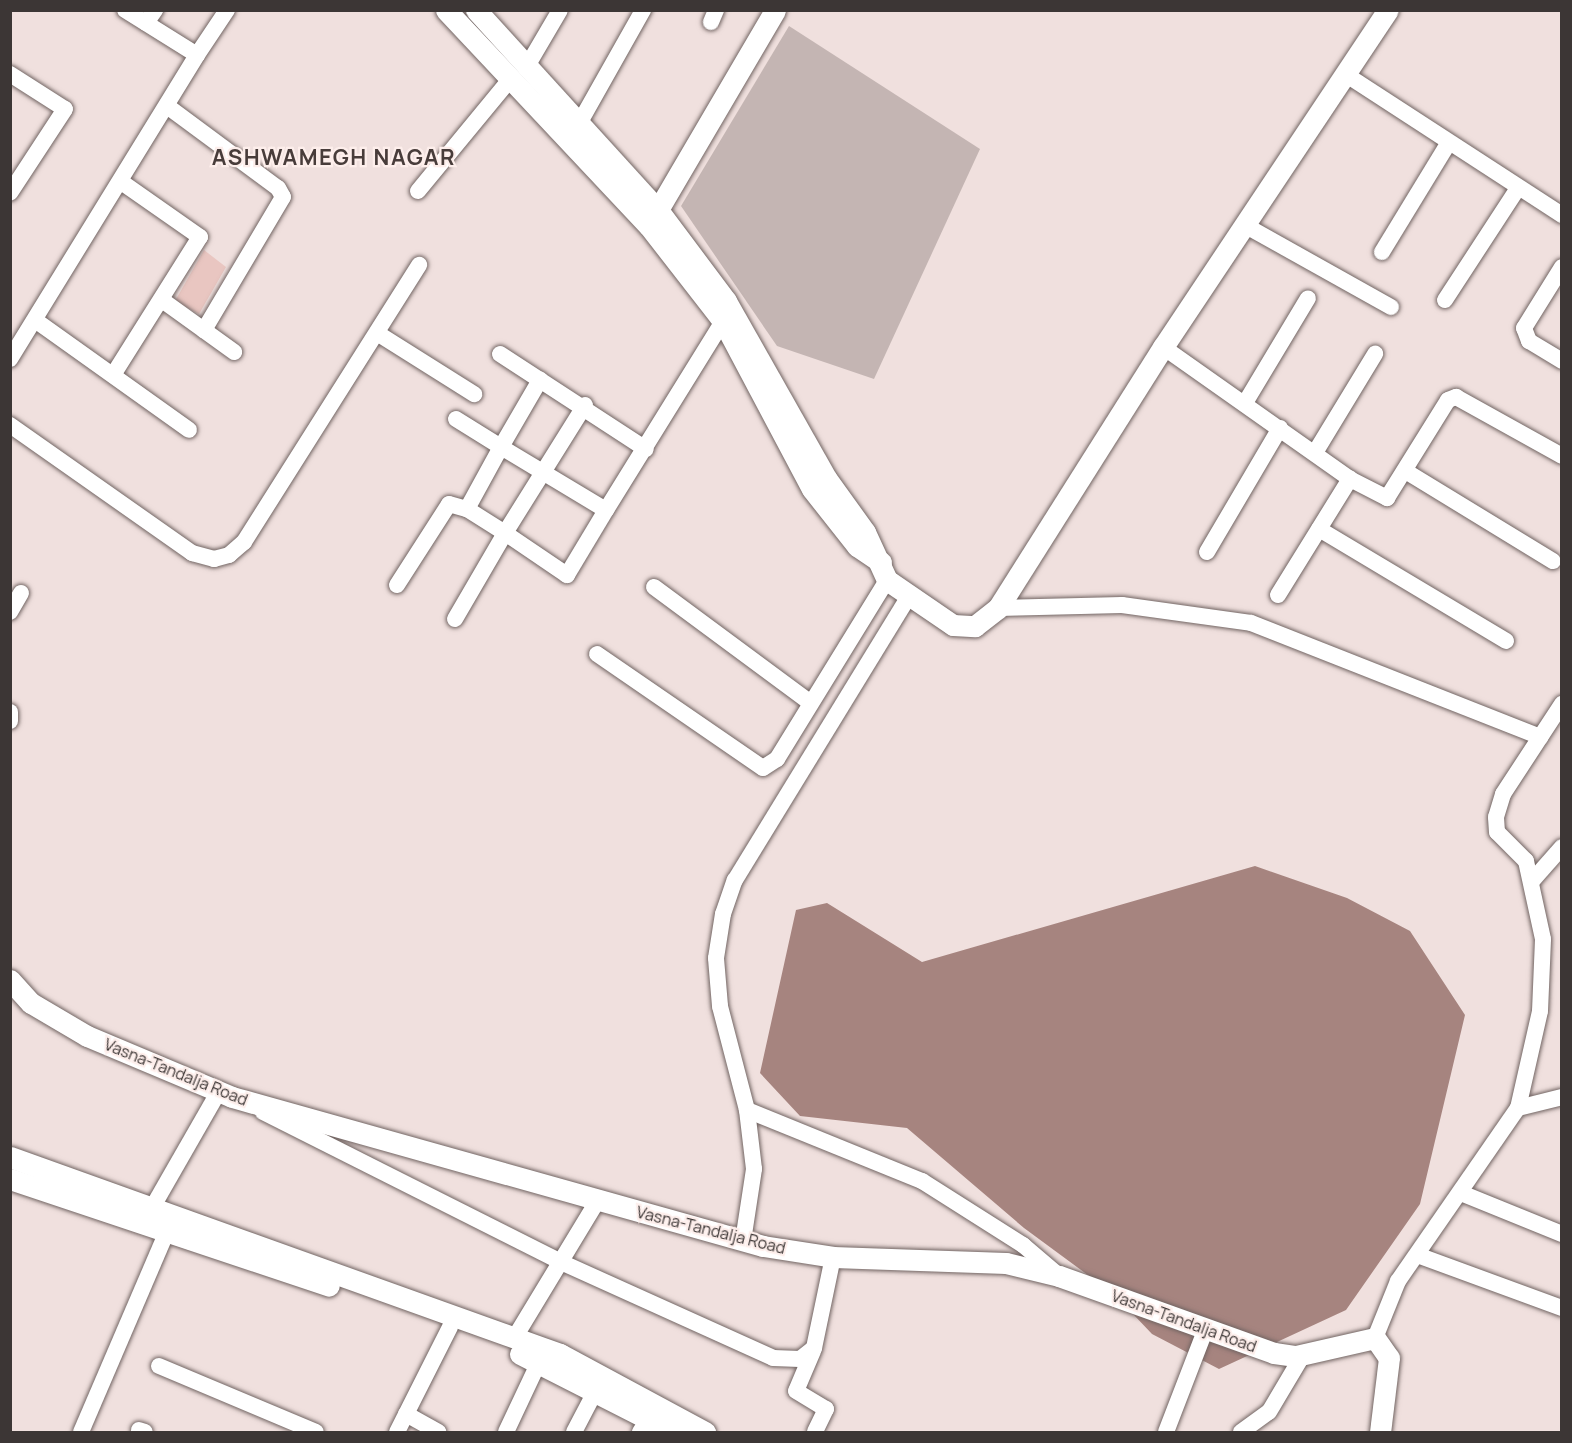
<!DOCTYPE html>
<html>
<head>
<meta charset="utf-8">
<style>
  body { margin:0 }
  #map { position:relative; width:1572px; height:1443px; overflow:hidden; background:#f0e0de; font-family:Manrope,sans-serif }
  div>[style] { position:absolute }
  .green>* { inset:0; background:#e9c6c1 }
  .water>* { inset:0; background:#a6847f }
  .building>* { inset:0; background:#c4b5b3 }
  .roads { filter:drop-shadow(0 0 2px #716462) drop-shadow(0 0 2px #716462) }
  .minor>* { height:16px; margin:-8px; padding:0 8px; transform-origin:8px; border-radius:8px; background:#fff }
  .tertiary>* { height:21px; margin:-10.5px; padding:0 10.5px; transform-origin:10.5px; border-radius:10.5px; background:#fff }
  span { translate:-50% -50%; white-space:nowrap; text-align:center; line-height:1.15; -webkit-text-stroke:4.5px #fdeeeb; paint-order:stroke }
  .street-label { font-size:16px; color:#3c3635 }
  .district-label { font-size:22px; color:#483c3a; font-weight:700; letter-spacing:1.5px }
  .frame { position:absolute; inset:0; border:12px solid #3c3635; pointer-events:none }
</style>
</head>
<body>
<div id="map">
  <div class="green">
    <i style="clip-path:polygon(204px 250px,226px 267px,199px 314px,175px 301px)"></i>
  </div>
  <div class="water">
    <i style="clip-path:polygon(1255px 866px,1347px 898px,1410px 931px,1465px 1015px,1420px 1204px,1346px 1310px,1219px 1369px,1152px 1334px,1115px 1295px,1024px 1228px,907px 1128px,800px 1116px,760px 1073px,796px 910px,827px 903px,922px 962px)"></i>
  </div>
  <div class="building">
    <i style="clip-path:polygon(789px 26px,980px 149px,874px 379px,777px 346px,681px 206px)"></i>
  </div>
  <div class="roads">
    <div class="minor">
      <i style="left:125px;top:10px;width:85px;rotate:32deg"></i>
      <i style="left:197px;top:55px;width:54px;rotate:-56.3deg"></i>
      <i style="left:711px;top:22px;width:13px;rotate:-67deg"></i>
      <i style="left:146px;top:23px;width:16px;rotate:-55deg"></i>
      <i style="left:526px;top:68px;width:67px;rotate:-59.6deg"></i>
      <i style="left:10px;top:74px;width:65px;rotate:32.5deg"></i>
      <i style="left:65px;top:109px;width:100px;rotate:123.2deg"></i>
      <i style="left:1345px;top:74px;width:259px;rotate:33deg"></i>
      <i style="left:167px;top:106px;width:138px;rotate:36.5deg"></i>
      <i style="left:278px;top:188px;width:10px;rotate:61deg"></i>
      <i style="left:283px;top:197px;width:155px;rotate:120.7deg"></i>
      <i style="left:580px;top:122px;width:129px;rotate:-60.6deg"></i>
      <i style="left:418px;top:191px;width:146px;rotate:-50.5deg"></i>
      <i style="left:1246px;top:226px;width:166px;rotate:29.2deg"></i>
      <i style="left:1382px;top:252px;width:127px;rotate:-58.6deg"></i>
      <i style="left:1562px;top:267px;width:72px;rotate:121.9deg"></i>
      <i style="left:1524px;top:328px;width:14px;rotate:69deg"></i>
      <i style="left:1529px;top:341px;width:39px;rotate:31deg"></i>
      <i style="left:162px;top:300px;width:89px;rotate:35.8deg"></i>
      <i style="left:1445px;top:300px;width:134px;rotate:-56.9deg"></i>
      <i style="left:35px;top:320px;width:189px;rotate:35.5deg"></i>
      <i style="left:377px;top:333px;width:115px;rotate:32.2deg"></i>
      <i style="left:1163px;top:347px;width:229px;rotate:35.2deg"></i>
      <i style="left:1350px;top:479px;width:42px;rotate:27.2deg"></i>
      <i style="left:1387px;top:498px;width:115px;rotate:-58.1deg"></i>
      <i style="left:1448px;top:400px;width:9px;rotate:-21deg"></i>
      <i style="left:1456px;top:397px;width:121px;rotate:29.1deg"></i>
      <i style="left:500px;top:354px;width:174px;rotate:33.1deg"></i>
      <i style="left:10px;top:359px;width:357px;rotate:-58.4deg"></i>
      <i style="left:113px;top:375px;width:163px;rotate:-57.8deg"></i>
      <i style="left:200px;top:237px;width:94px;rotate:-145deg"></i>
      <i style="left:1245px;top:403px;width:122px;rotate:-59deg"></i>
      <i style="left:456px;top:419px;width:53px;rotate:31.9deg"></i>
      <i style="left:501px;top:447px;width:78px;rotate:-59.8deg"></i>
      <i style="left:10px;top:425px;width:223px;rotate:35.1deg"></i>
      <i style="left:192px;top:553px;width:23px;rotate:15deg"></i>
      <i style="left:214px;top:559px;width:16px;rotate:-15deg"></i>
      <i style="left:229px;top:555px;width:20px;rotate:-41deg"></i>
      <i style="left:244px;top:542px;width:328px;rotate:-57.7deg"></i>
      <i style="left:1316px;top:451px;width:114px;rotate:-58.7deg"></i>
      <i style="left:1407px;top:472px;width:171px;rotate:31.4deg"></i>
      <i style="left:467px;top:509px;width:45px;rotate:32.3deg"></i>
      <i style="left:505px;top:533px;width:151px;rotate:-58deg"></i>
      <i style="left:1319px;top:529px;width:218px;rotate:30.9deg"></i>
      <i style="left:1207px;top:552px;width:144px;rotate:-59.5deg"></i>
      <i style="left:397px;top:585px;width:96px;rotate:-57.3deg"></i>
      <i style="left:449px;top:504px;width:19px;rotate:16deg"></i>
      <i style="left:467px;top:509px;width:71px;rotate:-61.3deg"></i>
      <i style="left:501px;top:447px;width:122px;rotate:31deg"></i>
      <i style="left:606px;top:510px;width:222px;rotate:-58.2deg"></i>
      <i style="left:654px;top:587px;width:195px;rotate:36.5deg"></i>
      <i style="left:1278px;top:595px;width:137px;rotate:-58.2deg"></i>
      <i style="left:998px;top:608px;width:124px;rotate:-1.4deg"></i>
      <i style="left:1122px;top:605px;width:130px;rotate:7.9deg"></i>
      <i style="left:1251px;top:623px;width:311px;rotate:21.5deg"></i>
      <i style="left:10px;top:612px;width:22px;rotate:-60deg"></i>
      <i style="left:455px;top:619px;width:99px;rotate:-59.8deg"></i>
      <i style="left:505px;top:533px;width:75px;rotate:34.1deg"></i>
      <i style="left:567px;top:575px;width:76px;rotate:-59deg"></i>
      <i style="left:597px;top:654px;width:201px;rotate:34.5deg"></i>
      <i style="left:763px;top:768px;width:17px;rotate:-33deg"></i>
      <i style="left:777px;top:759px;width:210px;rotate:-58.4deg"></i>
      <i style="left:10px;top:712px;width:9px;rotate:90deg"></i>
      <i style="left:1532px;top:881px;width:45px;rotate:-48.6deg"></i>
      <i style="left:1518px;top:1108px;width:45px;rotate:-14deg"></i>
      <i style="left:747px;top:1110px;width:189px;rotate:22.1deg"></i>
      <i style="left:922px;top:1181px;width:120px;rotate:32.4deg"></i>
      <i style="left:1023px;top:1245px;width:46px;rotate:40.6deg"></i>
      <i style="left:263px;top:1112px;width:336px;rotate:26.7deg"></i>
      <i style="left:563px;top:1263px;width:230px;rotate:24.3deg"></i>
      <i style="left:773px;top:1358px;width:27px;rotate:2deg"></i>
      <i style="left:800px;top:1359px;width:18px;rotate:-38deg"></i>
      <i style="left:814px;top:1348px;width:93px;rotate:-78.2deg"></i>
      <i style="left:1461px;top:1193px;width:109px;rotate:22.1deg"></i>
      <i style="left:152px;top:1208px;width:135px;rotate:-60.2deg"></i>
      <i style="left:743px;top:1241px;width:73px;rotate:-81.3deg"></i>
      <i style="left:754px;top:1169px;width:59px;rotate:-96.8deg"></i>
      <i style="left:747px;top:1110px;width:107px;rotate:-104.6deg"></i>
      <i style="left:720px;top:1006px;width:48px;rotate:-94.8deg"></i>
      <i style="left:716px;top:958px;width:45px;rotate:-81deg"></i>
      <i style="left:723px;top:914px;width:36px;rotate:-71deg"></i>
      <i style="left:735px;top:880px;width:329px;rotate:-58.5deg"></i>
      <i style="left:1420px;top:1256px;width:151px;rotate:20.1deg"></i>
      <i style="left:515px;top:1337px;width:160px;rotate:-58.8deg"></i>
      <i style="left:1375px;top:1338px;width:61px;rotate:-68deg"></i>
      <i style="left:1398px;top:1281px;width:211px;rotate:-55.3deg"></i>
      <i style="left:1518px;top:1108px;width:99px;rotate:-77.2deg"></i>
      <i style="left:1540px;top:1011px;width:72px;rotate:-87.6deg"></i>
      <i style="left:1543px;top:939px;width:80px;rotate:-102.3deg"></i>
      <i style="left:1526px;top:861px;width:41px;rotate:-135deg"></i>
      <i style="left:1497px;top:832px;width:15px;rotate:-94deg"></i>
      <i style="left:1496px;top:817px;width:24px;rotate:-73deg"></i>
      <i style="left:1503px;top:794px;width:108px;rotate:-56.8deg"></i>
      <i style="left:813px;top:1351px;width:43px;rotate:113deg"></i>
      <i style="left:796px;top:1391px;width:35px;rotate:31deg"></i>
      <i style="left:826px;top:1409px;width:25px;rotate:116deg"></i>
      <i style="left:159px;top:1366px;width:170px;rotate:22.8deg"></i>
      <i style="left:406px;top:1414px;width:37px;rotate:29deg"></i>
      <i style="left:139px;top:1430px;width:6px;rotate:18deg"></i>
      <i style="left:81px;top:1432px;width:219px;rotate:-66.8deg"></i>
      <i style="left:397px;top:1432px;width:118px;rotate:-63.2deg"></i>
      <i style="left:506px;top:1432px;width:77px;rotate:-64.8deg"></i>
      <i style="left:574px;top:1432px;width:47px;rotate:-62.4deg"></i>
      <i style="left:640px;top:1432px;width:15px;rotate:-58deg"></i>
      <i style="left:1166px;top:1432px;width:108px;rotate:-68.9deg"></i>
      <i style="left:1241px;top:1432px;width:34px;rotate:-36deg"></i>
      <i style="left:1269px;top:1412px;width:69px;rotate:-59.3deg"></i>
    </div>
    <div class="tertiary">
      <i style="left:446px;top:10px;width:296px;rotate:46.8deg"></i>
      <i style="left:649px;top:226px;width:120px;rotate:52.1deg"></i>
      <i style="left:723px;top:321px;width:190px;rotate:62.1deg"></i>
      <i style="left:812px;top:489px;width:73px;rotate:51.7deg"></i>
      <i style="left:857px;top:546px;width:29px;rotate:34deg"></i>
      <i style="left:476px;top:10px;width:270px;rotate:47.7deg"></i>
      <i style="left:658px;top:210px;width:114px;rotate:53.2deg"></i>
      <i style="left:726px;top:301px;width:203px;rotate:60.5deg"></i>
      <i style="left:826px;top:478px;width:67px;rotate:54.2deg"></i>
      <i style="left:865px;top:532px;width:53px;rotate:65.4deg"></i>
      <i style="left:887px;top:580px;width:80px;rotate:34.3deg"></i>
      <i style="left:953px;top:625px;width:22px;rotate:3deg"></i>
      <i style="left:975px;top:626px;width:29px;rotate:-38deg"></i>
      <i style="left:998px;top:608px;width:309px;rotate:-57.7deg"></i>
      <i style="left:1163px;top:347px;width:405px;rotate:-56.3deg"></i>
      <i style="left:652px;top:220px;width:243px;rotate:-59.6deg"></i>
      <i style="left:10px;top:980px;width:31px;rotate:48deg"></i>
      <i style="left:31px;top:1003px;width:65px;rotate:30.5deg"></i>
      <i style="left:87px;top:1036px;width:157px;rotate:22.8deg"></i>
      <i style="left:232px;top:1097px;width:552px;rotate:15.67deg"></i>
      <i style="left:763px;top:1246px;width:71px;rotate:8.9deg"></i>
      <i style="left:833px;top:1257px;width:173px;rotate:2deg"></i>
      <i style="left:1006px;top:1263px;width:55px;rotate:13.8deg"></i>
      <i style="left:1059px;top:1276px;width:228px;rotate:19.7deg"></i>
      <i style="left:1274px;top:1353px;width:22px;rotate:8deg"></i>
      <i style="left:1296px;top:1356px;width:81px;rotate:-12.8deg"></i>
      <i style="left:1375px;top:1338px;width:24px;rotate:55deg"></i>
      <i style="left:1389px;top:1358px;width:75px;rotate:96.9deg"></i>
      <i style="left:10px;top:1157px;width:584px;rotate:19.71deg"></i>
      <i style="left:560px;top:1354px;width:165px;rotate:28.3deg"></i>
      <i style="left:10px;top:1179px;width:336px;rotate:18.5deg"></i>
      <i style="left:520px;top:1354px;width:173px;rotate:26.9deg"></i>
    </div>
  </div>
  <div class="street-label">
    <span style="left:176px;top:1072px;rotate:22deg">Vasna-Tandalja Road</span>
    <span style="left:711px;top:1230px;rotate:14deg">Vasna-Tandalja Road</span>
    <span style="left:1184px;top:1321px;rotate:20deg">Vasna-Tandalja Road</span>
  </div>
  <div class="district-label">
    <span style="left:334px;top:158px">ASHWAMEGH NAGAR</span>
  </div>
  <div class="frame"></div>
</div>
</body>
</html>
